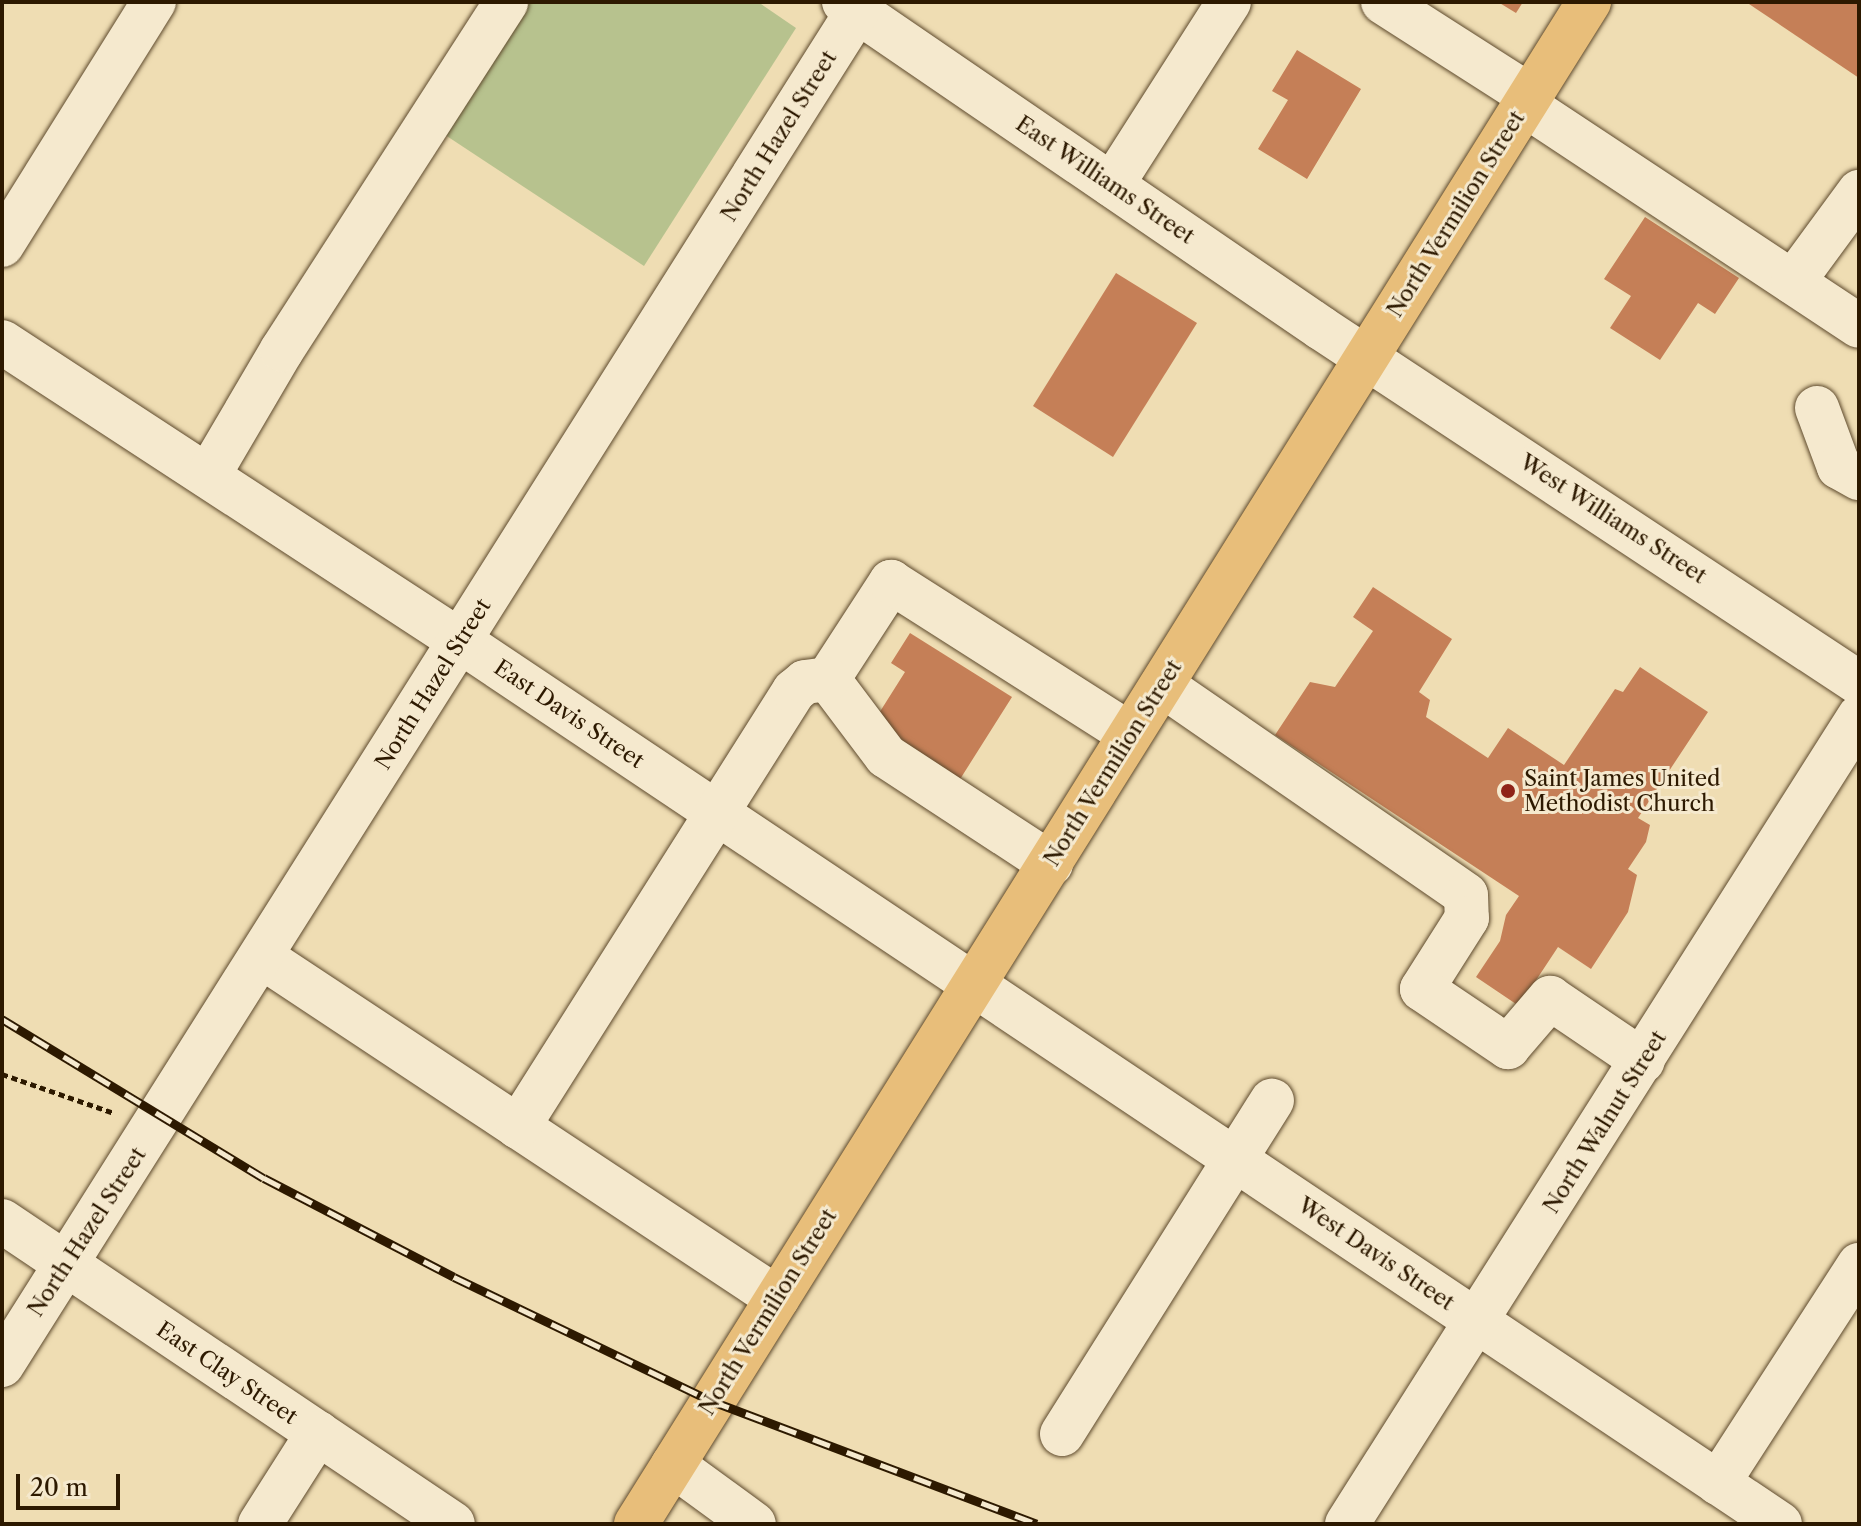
<!DOCTYPE html>
<html>
<head>
<meta charset="utf-8">
<style>
  body { margin:0 }
  #map { position:relative; width:1861px; height:1526px; overflow:hidden; background:#efddb3; font-family:"Libre Caslon Text",serif }
  div>[style] { position:absolute }
  .green>* { inset:0; background:#b7c28e }
  .building>* { inset:0; background:#c57f57 }
  .path>* { height:5px; margin-top:-2.5px; transform-origin:0; background:repeating-linear-gradient(90deg,#2d1900 0 6px,transparent 0 10px) }
  .roads { filter:drop-shadow(0 0 2px #5e4a2d) drop-shadow(0 0 2px #5e4a2d) }
  .minor>* { height:44px; margin:-22px; padding:0 22px; transform-origin:22px; border-radius:22px; background:#f5e9ce }
  .major>* { height:44px; margin:-22px; padding:0 22px; transform-origin:22px; border-radius:22px; background:#e8be7a }
  .rail>* { height:9px; margin-top:-4.5px; transform-origin:0; background:repeating-linear-gradient(90deg,#f5e9ce 0 18px,#2d1900 0 36px); box-sizing:border-box; border-block:2px solid #2d1900 }
  .dots>* { width:22px; height:22px; translate:-50% -50%; box-sizing:border-box; border:4px solid #f5e9ce; border-radius:50% }
  span { translate:-50% -50%; white-space:nowrap; text-align:center; line-height:1.15; -webkit-text-stroke:6px #f5e9ce; paint-order:stroke }
  .street-label { font-size:22px; color:#2d1900 }
  .poi-label { font-size:22px; color:#2d1900 }
  .left { translate:0 -50%; text-align:left }
  .frame { position:absolute; inset:0; border:4px solid #2d1900; pointer-events:none }
  .scale { position:absolute; left:16px; top:1474px; width:104px; height:36px; box-sizing:border-box; border:4px solid #2d1900; border-top:0; padding-left:10px; font-size:24px; line-height:28px; white-space:nowrap; color:#2d1900; -webkit-text-stroke:6px #f5e9ce; paint-order:stroke }
</style>
</head>
<body>
<div id="map">
  <div class="green">
    <i style="clip-path:polygon(506px 2px,758px 2px,796px 28px,644px 266px,427px 123px)"></i>
  </div>
  <div class="building">
    <i style="clip-path:polygon(1498px 2px,1523px 2px,1516px 13px)"></i>
    <i style="clip-path:polygon(1746px 2px,1859px 2px,1859px 78px)"></i>
    <i style="clip-path:polygon(1297px 50px,1361px 89px,1307px 179px,1258px 149px,1288px 100px,1272px 91px)"></i>
    <i style="clip-path:polygon(1645px 217px,1739px 278px,1715px 314px,1698px 303px,1660px 360px,1610px 328px,1631px 296px,1604px 279px)"></i>
    <i style="clip-path:polygon(1116px 273px,1197px 323px,1113px 457px,1033px 406px)"></i>
    <i style="clip-path:polygon(1373px 587px,1452px 639px,1419px 692px,1430px 700px,1426px 717px,1488px 758px,1508px 728px,1564px 765px,1615px 689px,1623px 692px,1640px 667px,1708px 712px,1638px 818px,1650px 825px,1646px 842px,1628px 869px,1637px 875px,1628px 912px,1591px 969px,1558px 947px,1519px 1006px,1476px 977px,1500px 941px,1506px 915px,1519px 896px,1275px 735px,1310px 682px,1335px 687px,1373px 631px,1353px 617px)"></i>
    <i style="clip-path:polygon(910px 633px,1012px 697px,957px 784px,869px 729px,905px 672px,891px 663px)"></i>
  </div>
  <div class="path">
    <i style="left:2px;top:1074px;width:119px;rotate:19.2deg"></i>
  </div>
  <div class="roads">
    <div class="minor">
      <i style="left:844px;top:2px;width:578px;rotate:34.35deg"></i>
      <i style="left:1321px;top:328px;width:645px;rotate:33.42deg"></i>
      <i style="left:1383px;top:2px;width:174px;rotate:32.6deg"></i>
      <i style="left:1525px;top:105px;width:400px;rotate:33.5deg"></i>
      <i style="left:1112px;top:185px;width:217px;rotate:-57.4deg"></i>
      <i style="left:2px;top:245px;width:287px;rotate:-58deg"></i>
      <i style="left:1793px;top:282px;width:112px;rotate:-53.7deg"></i>
      <i style="left:2px;top:342px;width:547px;rotate:33.14deg"></i>
      <i style="left:460px;top:641px;width:1588px;rotate:33.78deg"></i>
      <i style="left:1817px;top:408px;width:63px;rotate:69.6deg"></i>
      <i style="left:1839px;top:467px;width:23px;rotate:29deg"></i>
      <i style="left:208px;top:476px;width:146px;rotate:-59.6deg"></i>
      <i style="left:282px;top:350px;width:414px;rotate:-57.2deg"></i>
      <i style="left:1162px;top:685px;width:369px;rotate:34.6deg"></i>
      <i style="left:1466px;top:895px;width:23px;rotate:88deg"></i>
      <i style="left:1467px;top:918px;width:84px;rotate:122.4deg"></i>
      <i style="left:1422px;top:989px;width:104px;rotate:34deg"></i>
      <i style="left:1508px;top:1047px;width:65px;rotate:-49.4deg"></i>
      <i style="left:1550px;top:998px;width:112px;rotate:34.1deg"></i>
      <i style="left:1051px;top:864px;width:197px;rotate:-146.8deg"></i>
      <i style="left:886px;top:756px;width:96px;rotate:-127deg"></i>
      <i style="left:828px;top:679px;width:116px;rotate:-57deg"></i>
      <i style="left:891px;top:582px;width:283px;rotate:32.5deg"></i>
      <i style="left:262px;top:957px;width:618px;rotate:33.51deg"></i>
      <i style="left:518px;top:1127px;width:516px;rotate:-57.67deg"></i>
      <i style="left:794px;top:691px;width:14px;rotate:-39deg"></i>
      <i style="left:805px;top:682px;width:23px;rotate:-7deg"></i>
      <i style="left:2px;top:1221px;width:543px;rotate:33.89deg"></i>
      <i style="left:2px;top:1365px;width:1612px;rotate:-57.72deg"></i>
      <i style="left:1062px;top:1434px;width:394px;rotate:-57.8deg"></i>
      <i style="left:673px;top:1465px;width:100px;rotate:36.1deg"></i>
      <i style="left:1718px;top:1483px;width:260px;rotate:-57.1deg"></i>
      <i style="left:260px;top:1524px;width:108px;rotate:-57.5deg"></i>
      <i style="left:1347px;top:1524px;width:956px;rotate:-57.61deg"></i>
    </div>
    <div class="major">
      <i style="left:636px;top:1524px;width:1796px;rotate:-57.95deg"></i>
    </div>
  </div>
  <div class="rail">
    <i style="left:2px;top:1019px;width:306px;rotate:31.3deg"></i>
    <i style="left:264px;top:1178px;width:214px;rotate:27.5deg"></i>
    <i style="left:454px;top:1277px;width:286px;rotate:25.7deg"></i>
    <i style="left:712px;top:1401px;width:347px;rotate:20.7deg"></i>
  </div>
  <div class="dots">
    <i style="left:1508px;top:791px;background:#8f2418"></i>
  </div>
  <div class="street-label">
    <span style="left:779px;top:136px;rotate:-58deg">North Hazel Street</span>
    <span style="left:1105px;top:180px;rotate:34deg">East Williams Street</span>
    <span style="left:1456px;top:214px;rotate:-58deg">North Vermilion Street</span>
    <span style="left:1613px;top:519px;rotate:33deg">West Williams Street</span>
    <span style="left:433px;top:684px;rotate:-58deg">North Hazel Street</span>
    <span style="left:569px;top:714px;rotate:34deg">East Davis Street</span>
    <span style="left:1113px;top:763px;rotate:-58deg">North Vermilion Street</span>
    <span style="left:1605px;top:1122px;rotate:-58deg">North Walnut Street</span>
    <span style="left:87px;top:1232px;rotate:-57deg">North Hazel Street</span>
    <span style="left:1376px;top:1254px;rotate:34deg">West Davis Street</span>
    <span style="left:768px;top:1312px;rotate:-58deg">North Vermilion Street</span>
    <span style="left:227px;top:1373px;rotate:34deg">East Clay Street</span>
  </div>
  <div class="poi-label">
    <span class="left" style="left:1524px;top:791px">Saint James United<br>Methodist Church</span>
  </div>
  <div class="frame"></div>
  <div class="scale">20 m</div>
</div>
</body>
</html>
